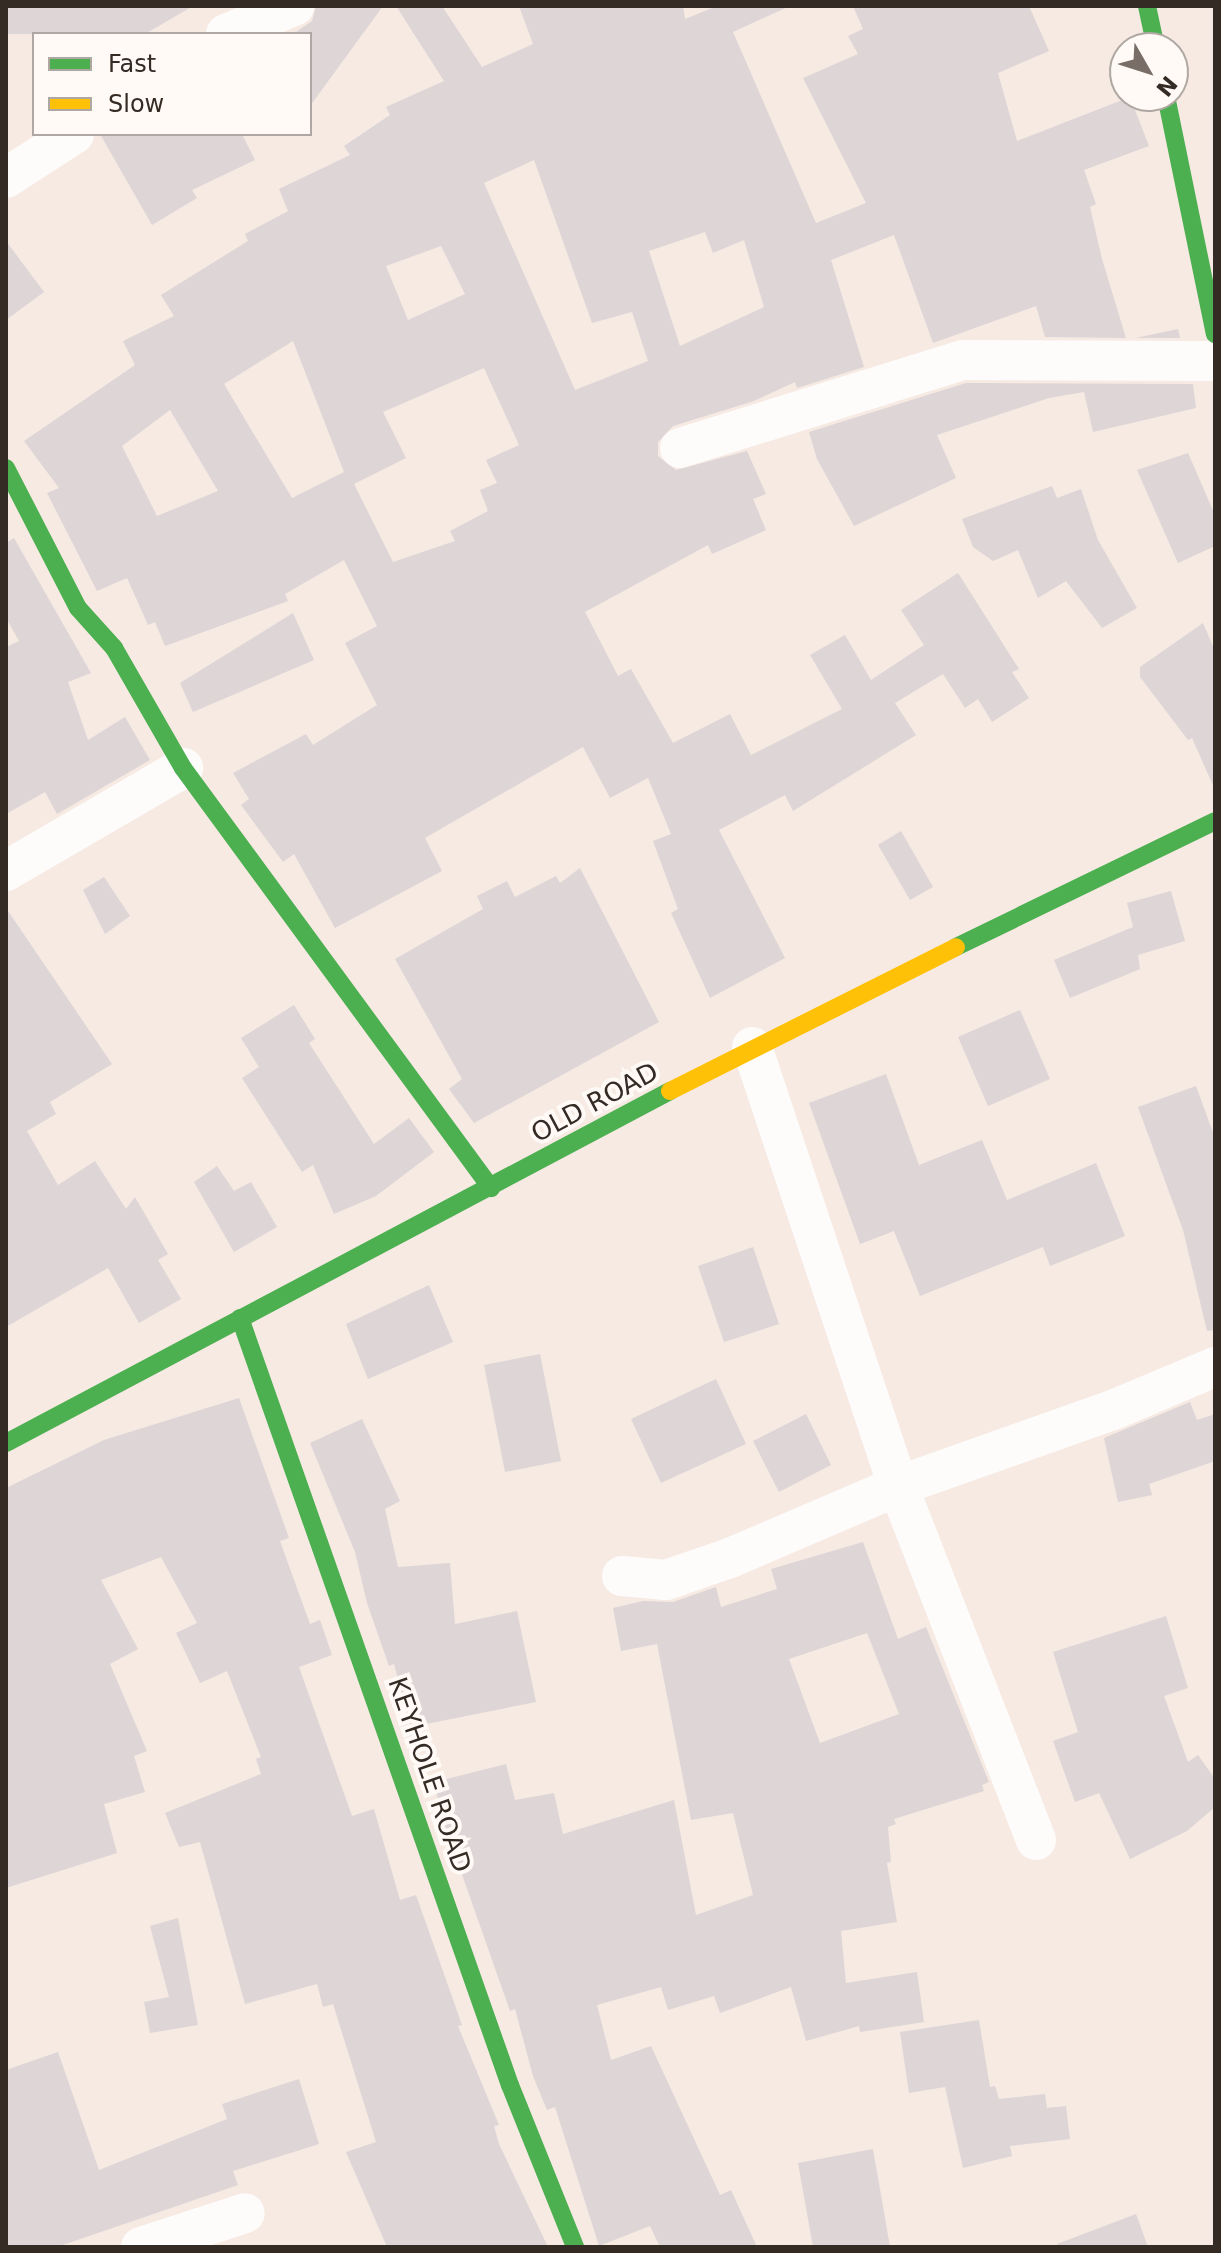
<!DOCTYPE html>
<html>
<head>
<meta charset="utf-8">
<style>
  body { margin:0 }
  #map { position:relative; width:1221px; height:2253px; overflow:hidden; background:#f6eae3; font-family:"DejaVu Sans",sans-serif }
  div>[style] { position:absolute }
  .building>* { inset:0; background:#ddd5d6 }
  .street>* { height:40px; margin:-20px; padding:0 20px; transform-origin:20px; border-radius:20px; background:#fefcfb }
  .fast>* { height:18px; margin:-9px; padding:0 9px; transform-origin:9px; border-radius:9px; background:#4caf50 }
  .slow>* { height:18px; margin:-9px; padding:0 9px; transform-origin:9px; border-radius:9px; background:#ffc107 }
  span { translate:-50% -50%; white-space:nowrap; text-align:center; line-height:1.15; -webkit-text-stroke:8px #fffaf6; paint-order:stroke }
  .street-label { font-size:26px; color:#342b24 }
  .frame { position:absolute; inset:0; border:8px solid #342b24; pointer-events:none }
  .legend { position:absolute; left:32px; top:32px; width:280px; height:104px; box-sizing:border-box; background:#fffaf6; border:2px solid #aea7a2; margin:0; padding:10px 14px; list-style:none; font-size:24px; color:#342b24 }
  .legend li { display:flex; align-items:center; gap:16px; height:40px }
  .legend b { width:40px; border:2px solid #aea7a2 }
  .north { position:absolute; left:1109px; top:32px; width:80px; height:80px; box-sizing:border-box; background:#fffaf6; border:2px solid #aea7a2; border-radius:50%; rotate:129deg; font-size:22px; font-weight:700; line-height:32px; text-align:center; color:#342b24 }
  .north::after { content:''; display:block; margin:auto; width:28px; height:36px; background:#786e67; clip-path:polygon(50% 0,100% 100%,50% 72%,0 100%) }
</style>
</head>
<body>
<div id="map">
  <div class="building">
    <i style="clip-path:polygon(6px 6px,193px 6px,145px 34px,6px 34px)"></i>
    <i style="clip-path:polygon(316px 6px,383px 6px,310px 106px,310px 34px,293px 34px,312px 21px)"></i>
    <i style="clip-path:polygon(evenodd,396px 6px,442px 6px,482px 67px,533px 44px,519px 6px,683px 6px,685px 19px,717px 6px,790px 6px,733px 32px,816px 223px,866px 203px,803px 78px,858px 54px,848px 36px,863px 29px,853px 6px,1029px 6px,1049px 51px,998px 73px,1017px 141px,1130px 97px,1149px 146px,1084px 170px,1096px 204px,1090px 207px,1102px 259px,1126px 338px,1045px 337px,1036px 306px,933px 343px,894px 235px,831px 260px,864px 367px,797px 388px,795px 382px,754px 401px,673px 426px,658px 442px,658px 456px,676px 470px,747px 451px,766px 494px,753px 499px,766px 530px,712px 554px,708px 545px,585px 612px,618px 676px,631px 669px,673px 743px,730px 714px,751px 755px,842px 709px,810px 655px,845px 635px,871px 680px,924px 645px,901px 610px,958px 573px,1019px 669px,1012px 672px,1029px 698px,992px 722px,978px 699px,965px 708px,943px 674px,895px 703px,916px 735px,793px 811px,785px 795px,719px 830px,785px 958px,710px 998px,671px 913px,678px 909px,653px 841px,671px 834px,648px 778px,610px 798px,583px 747px,425px 838px,442px 871px,335px 928px,294px 854px,283px 862px,241px 805px,249px 799px,233px 773px,306px 734px,313px 745px,377px 705px,345px 643px,377px 626px,344px 560px,285px 594px,288px 601px,165px 646px,155px 622px,148px 625px,127px 578px,97px 591px,47px 493px,59px 488px,24px 441px,135px 365px,123px 341px,174px 316px,161px 295px,248px 241px,245px 234px,288px 211px,279px 189px,350px 155px,344px 146px,390px 115px,386px 107px,444px 81px,396px 6px,534px 160px,592px 323px,632px 312px,648px 361px,575px 390px,484px 183px,534px 160px,396px 6px,705px 232px,713px 253px,744px 240px,764px 307px,680px 346px,649px 251px,705px 232px,396px 6px,441px 246px,465px 294px,408px 320px,386px 266px,441px 246px,396px 6px,293px 341px,344px 472px,292px 498px,224px 384px,293px 341px,396px 6px,484px 368px,519px 445px,486px 460px,497px 483px,480px 490px,488px 511px,450px 531px,455px 541px,393px 562px,354px 484px,406px 458px,383px 412px,484px 368px,396px 6px,170px 410px,218px 491px,157px 516px,122px 446px,170px 410px)"></i>
    <i style="clip-path:polygon(100px 134px,242px 134px,255px 160px,192px 190px,197px 198px,152px 225px)"></i>
    <i style="clip-path:polygon(6px 241px,44px 292px,6px 320px)"></i>
    <i style="clip-path:polygon(1178px 329px,1180px 338px,1136px 338px)"></i>
    <i style="clip-path:polygon(966px 383px,1193px 384px,1196px 408px,1093px 432px,1084px 392px,1049px 398px,937px 435px,956px 478px,854px 526px,817px 459px,809px 432px)"></i>
    <i style="clip-path:polygon(1188px 453px,1215px 515px,1215px 546px,1178px 563px,1137px 470px)"></i>
    <i style="clip-path:polygon(1052px 486px,1057px 498px,1081px 489px,1098px 540px,1137px 608px,1102px 628px,1066px 581px,1038px 598px,1018px 550px,993px 561px,973px 547px,962px 519px)"></i>
    <i style="clip-path:polygon(14px 538px,91px 673px,68px 682px,88px 740px,125px 717px,150px 760px,57px 814px,45px 792px,6px 814px,6px 647px,19px 641px,6px 618px,6px 543px)"></i>
    <i style="clip-path:polygon(293px 613px,314px 660px,193px 712px,180px 683px)"></i>
    <i style="clip-path:polygon(1203px 623px,1215px 651px,1215px 790px,1192px 738px,1188px 740px,1140px 677px,1140px 667px)"></i>
    <i style="clip-path:polygon(901px 831px,933px 887px,910px 900px,878px 845px)"></i>
    <i style="clip-path:polygon(580px 868px,659px 1022px,474px 1123px,449px 1089px,462px 1079px,395px 959px,483px 909px,477px 896px,507px 881px,515px 897px,556px 876px,560px 883px)"></i>
    <i style="clip-path:polygon(104px 877px,130px 916px,105px 934px,83px 890px)"></i>
    <i style="clip-path:polygon(1171px 891px,1185px 941px,1138px 955px,1140px 969px,1070px 998px,1054px 960px,1133px 927px,1127px 903px)"></i>
    <i style="clip-path:polygon(6px 908px,112px 1064px,50px 1102px,56px 1114px,27px 1131px,58px 1185px,95px 1161px,126px 1209px,135px 1197px,168px 1254px,158px 1260px,181px 1299px,139px 1323px,108px 1268px,6px 1327px)"></i>
    <i style="clip-path:polygon(294px 1005px,315px 1039px,309px 1043px,374px 1144px,409px 1118px,434px 1152px,376px 1196px,334px 1214px,313px 1165px,302px 1172px,242px 1078px,259px 1067px,241px 1038px)"></i>
    <i style="clip-path:polygon(1020px 1010px,1050px 1079px,988px 1106px,958px 1037px)"></i>
    <i style="clip-path:polygon(886px 1074px,919px 1165px,982px 1140px,1007px 1200px,1096px 1163px,1125px 1236px,1050px 1266px,1043px 1247px,920px 1296px,894px 1231px,860px 1244px,809px 1103px)"></i>
    <i style="clip-path:polygon(1196px 1086px,1215px 1138px,1215px 1330px,1207px 1331px,1183px 1230px,1138px 1107px)"></i>
    <i style="clip-path:polygon(217px 1166px,234px 1191px,251px 1182px,277px 1227px,234px 1252px,194px 1182px)"></i>
    <i style="clip-path:polygon(753px 1247px,779px 1324px,724px 1342px,698px 1266px)"></i>
    <i style="clip-path:polygon(429px 1285px,453px 1342px,368px 1379px,346px 1324px)"></i>
    <i style="clip-path:polygon(540px 1354px,561px 1461px,505px 1472px,484px 1365px)"></i>
    <i style="clip-path:polygon(716px 1379px,746px 1444px,661px 1483px,631px 1419px)"></i>
    <i style="clip-path:polygon(239px 1398px,289px 1538px,280px 1541px,310px 1624px,320px 1620px,332px 1655px,299px 1667px,352px 1816px,374px 1809px,400px 1900px,416px 1895px,462px 2025px,458px 2026px,499px 2125px,494px 2126px,499px 2144px,548px 2247px,387px 2247px,346px 2152px,376px 2142px,333px 2004px,323px 2007px,317px 1984px,245px 2004px,200px 1842px,179px 1847px,165px 1813px,261px 1774px,256px 1759px,261px 1757px,227px 1671px,200px 1683px,176px 1633px,197px 1623px,161px 1557px,101px 1580px,138px 1649px,110px 1664px,147px 1751px,134px 1756px,145px 1792px,104px 1804px,117px 1853px,6px 1888px,6px 1488px,104px 1440px)"></i>
    <i style="clip-path:polygon(1190px 1402px,1197px 1420px,1215px 1414px,1215px 1461px,1149px 1484px,1152px 1495px,1118px 1502px,1104px 1438px)"></i>
    <i style="clip-path:polygon(806px 1414px,831px 1465px,779px 1492px,753px 1441px)"></i>
    <i style="clip-path:polygon(362px 1419px,400px 1501px,385px 1509px,398px 1567px,450px 1563px,455px 1624px,517px 1611px,536px 1702px,411px 1727px,394px 1664px,389px 1666px,367px 1603px,355px 1552px,310px 1443px)"></i>
    <i style="clip-path:polygon(evenodd,863px 1542px,898px 1639px,926px 1627px,989px 1782px,982px 1785px,984px 1791px,894px 1819px,896px 1824px,888px 1827px,891px 1862px,887px 1863px,897px 1922px,841px 1931px,846px 1983px,917px 1972px,924px 2022px,860px 2032px,859px 2026px,806px 2041px,791px 1987px,720px 2013px,714px 1996px,668px 2010px,661px 1987px,597px 2005px,611px 2060px,651px 2046px,720px 2195px,731px 2190px,757px 2247px,660px 2247px,650px 2226px,599px 2246px,555px 2107px,547px 2110px,533px 2076px,515px 2009px,510px 2011px,440px 1812px,435px 1782px,506px 1764px,515px 1800px,554px 1793px,563px 1834px,674px 1800px,696px 1915px,753px 1895px,733px 1813px,691px 1820px,657px 1644px,621px 1651px,613px 1608px,643px 1601px,673px 1602px,716px 1587px,721px 1607px,777px 1589px,771px 1569px,863px 1542px,867px 1633px,899px 1714px,820px 1743px,789px 1659px,867px 1633px)"></i>
    <i style="clip-path:polygon(1166px 1616px,1188px 1688px,1164px 1696px,1188px 1762px,1198px 1755px,1215px 1779px,1215px 1807px,1187px 1831px,1130px 1859px,1099px 1793px,1075px 1802px,1053px 1741px,1078px 1732px,1053px 1652px)"></i>
    <i style="clip-path:polygon(178px 1918px,198px 2025px,150px 2033px,144px 2002px,169px 1997px,150px 1926px)"></i>
    <i style="clip-path:polygon(979px 2020px,990px 2087px,995px 2086px,999px 2099px,1045px 2094px,1047px 2108px,1066px 2106px,1070px 2139px,1010px 2146px,1012px 2156px,963px 2168px,945px 2087px,909px 2093px,900px 2032px)"></i>
    <i style="clip-path:polygon(58px 2052px,99px 2170px,227px 2119px,222px 2104px,299px 2079px,319px 2144px,233px 2171px,238px 2185px,57px 2247px,6px 2247px,6px 2070px)"></i>
    <i style="clip-path:polygon(873px 2149px,890px 2247px,813px 2247px,798px 2163px)"></i>
    <i style="clip-path:polygon(1136px 2214px,1148px 2247px,1058px 2247px,1057px 2244px)"></i>
  </div>
  <div class="street">
    <i style="left:226px;top:34px;width:74px;rotate:-22.4deg"></i>
    <i style="left:6px;top:178px;width:81px;rotate:-32.9deg"></i>
    <i style="left:680px;top:448px;width:296px;rotate:-17.3deg"></i>
    <i style="left:963px;top:360px;width:252px;rotate:0.2deg"></i>
    <i style="left:6px;top:871px;width:205px;rotate:-30.2deg"></i>
    <i style="left:752px;top:1047px;width:463px;rotate:71.6deg"></i>
    <i style="left:898px;top:1486px;width:380px;rotate:68.7deg"></i>
    <i style="left:622px;top:1576px;width:44px;rotate:5.2deg"></i>
    <i style="left:666px;top:1580px;width:68px;rotate:-19deg"></i>
    <i style="left:730px;top:1558px;width:183px;rotate:-23.2deg"></i>
    <i style="left:898px;top:1486px;width:228px;rotate:-19.5deg"></i>
    <i style="left:1113px;top:1410px;width:111px;rotate:-22.9deg"></i>
    <i style="left:141px;top:2247px;width:109px;rotate:-18.1deg"></i>
  </div>
  <div class="fast">
    <i style="left:1147px;top:6px;width:43px;rotate:77.9deg"></i>
    <i style="left:1166px;top:96px;width:243px;rotate:78.4deg"></i>
    <i style="left:6px;top:468px;width:157px;rotate:62.8deg"></i>
    <i style="left:78px;top:608px;width:54px;rotate:48deg"></i>
    <i style="left:114px;top:648px;width:138px;rotate:60.1deg"></i>
    <i style="left:183px;top:768px;width:521px;rotate:53.75deg"></i>
    <i style="left:956px;top:947px;width:288px;rotate:-25.9deg"></i>
    <i style="left:240px;top:1318px;width:813px;rotate:70.61deg"></i>
    <i style="left:510px;top:2085px;width:175px;rotate:68.1deg"></i>
    <i style="left:6px;top:1443px;width:752px;rotate:-27.93deg"></i>
  </div>
  <div class="slow">
    <i style="left:670px;top:1091px;width:320px;rotate:-26.7deg"></i>
  </div>
  <div class="street-label">
    <span style="left:595px;top:1103px;rotate:-28deg">OLD ROAD</span>
    <span style="left:429px;top:1775px;rotate:71deg">KEYHOLE ROAD</span>
  </div>
  <div class="frame"></div>
  <ul class="legend">
  <li><b style="height:10px;background:#4caf50"></b>Fast</li>
  <li><b style="height:10px;background:#ffc107"></b>Slow</li>
  </ul>
  <div class="north">N</div>
</div>
</body>
</html>
